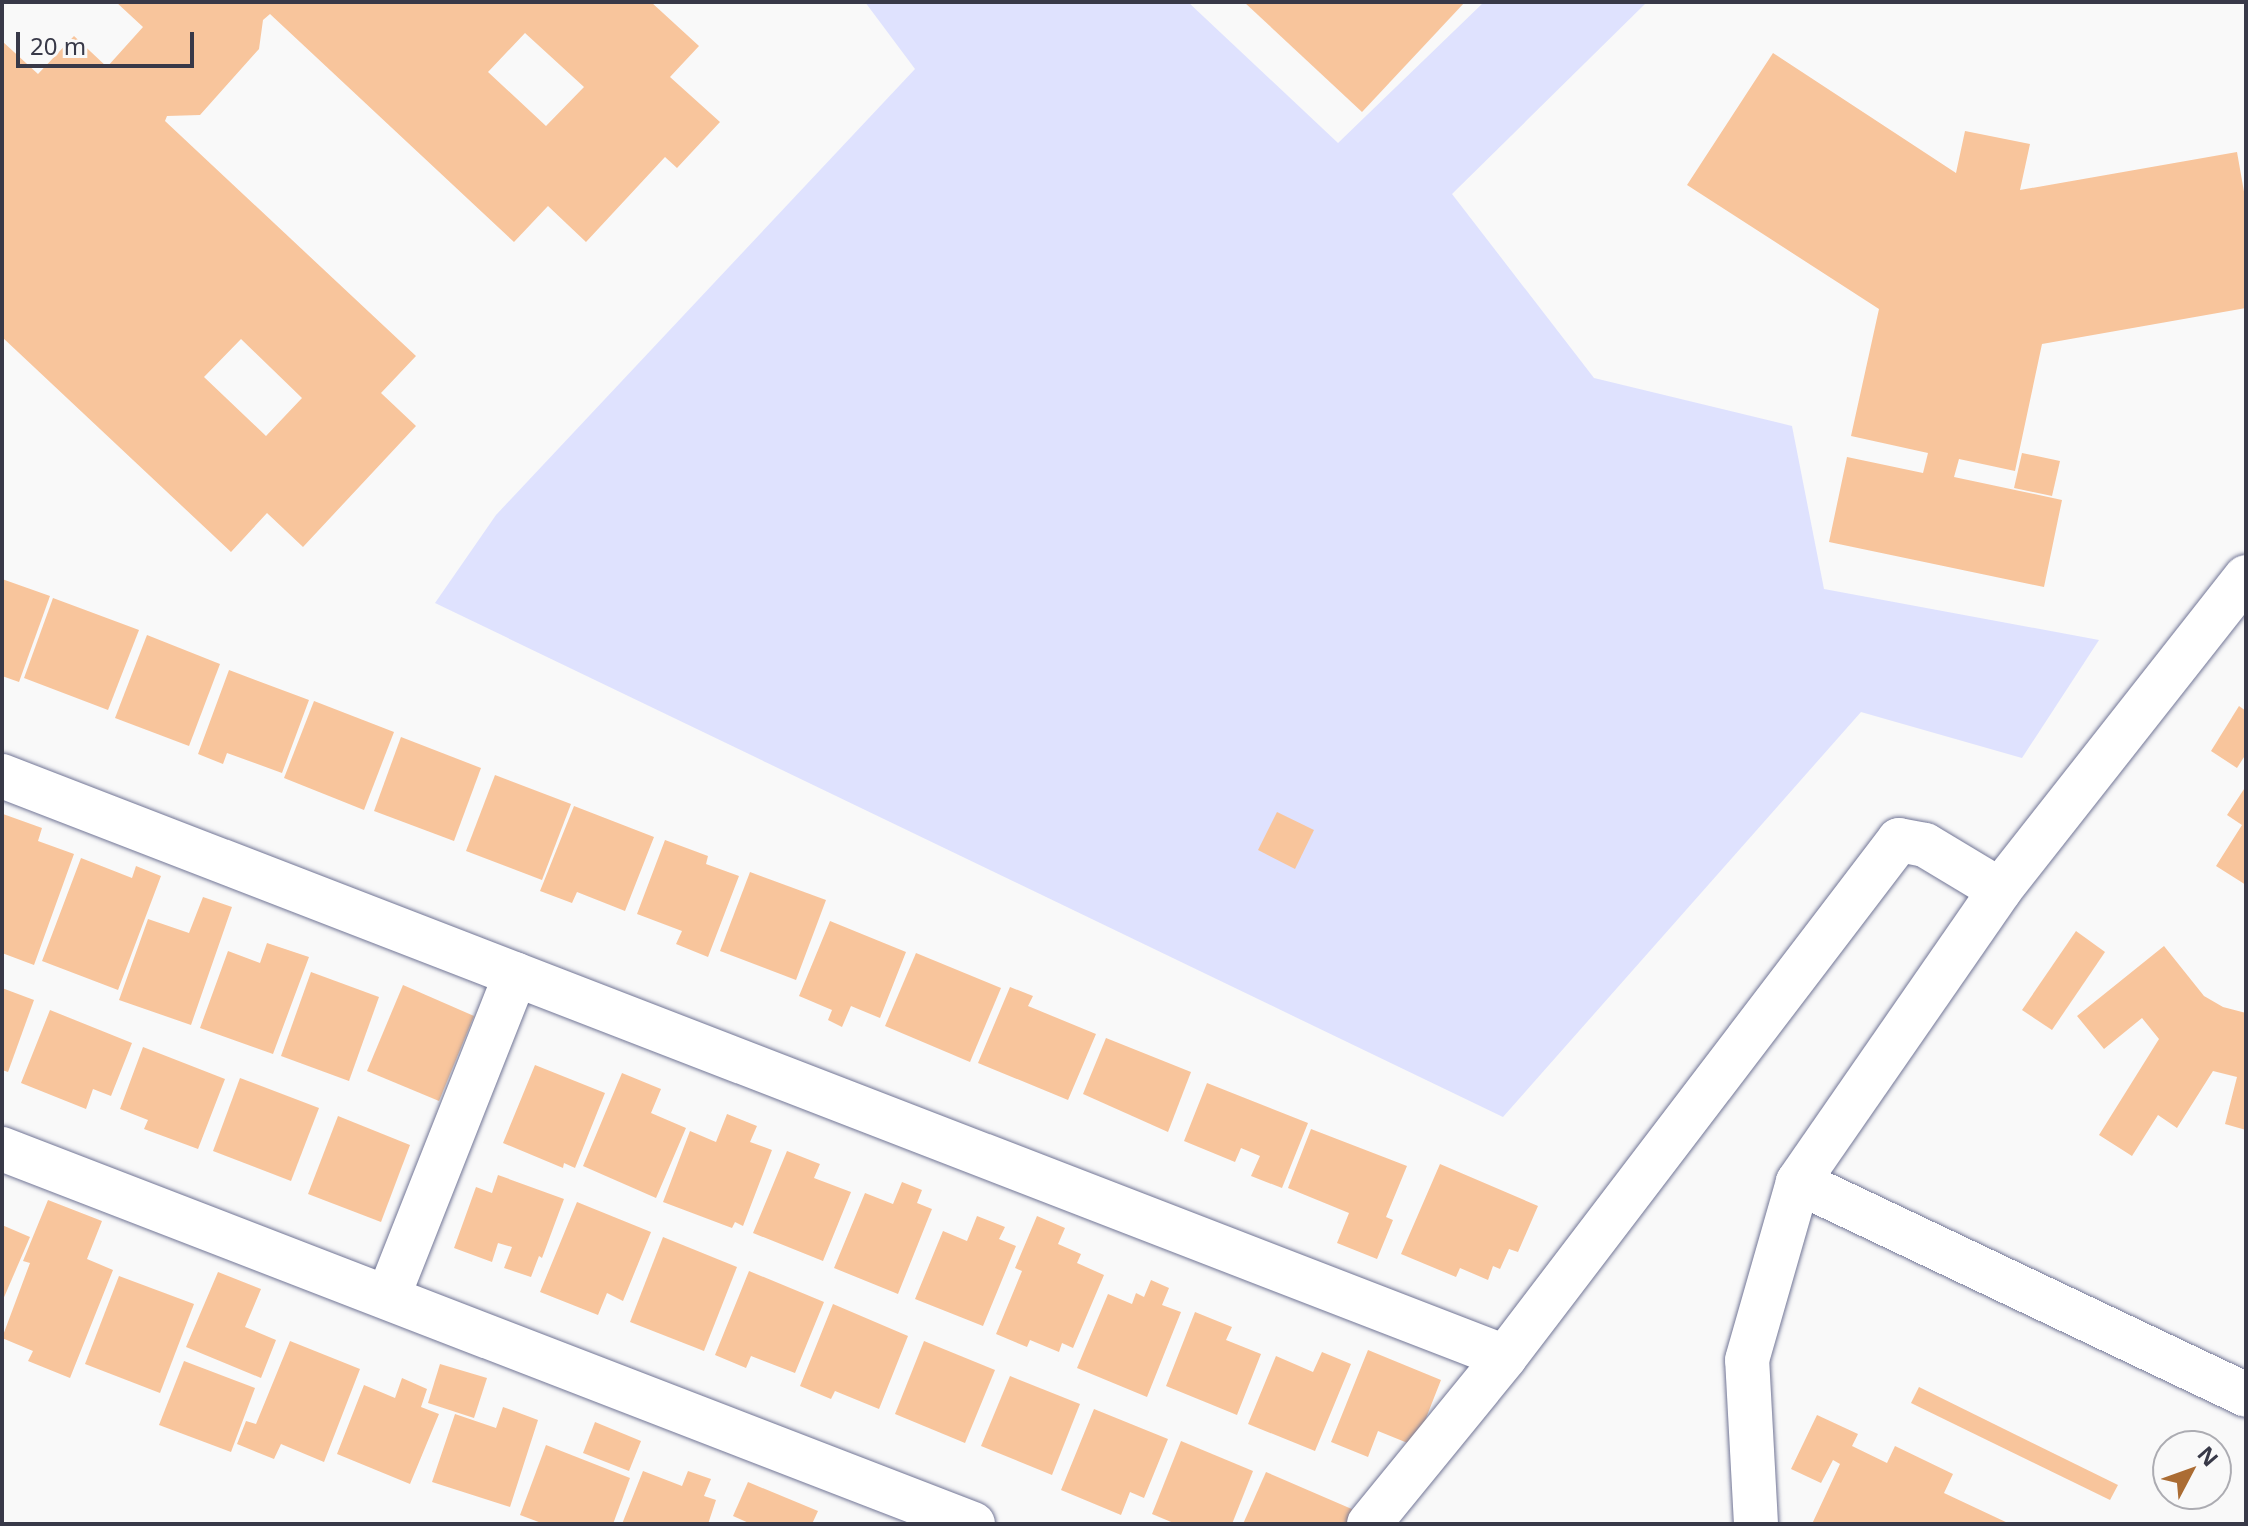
<!DOCTYPE html>
<html>
<head>
<meta charset="utf-8">
<style>
  body { margin:0 }
  #map { position:relative; width:2248px; height:1526px; overflow:hidden; background:#f9f9f9; font-family:"Noto Sans",sans-serif }
  div>[style] { position:absolute }
  .green>* { inset:0; background:#dfe2fe }
  .building>* { inset:0; background:#f8c59c }
  .roads { filter:drop-shadow(0 0 2px #727696) drop-shadow(0 0 2px #727696) }
  .minor>* { height:44px; margin:-22px; padding:0 22px; transform-origin:22px; border-radius:22px; background:#fff }
  .tertiary>* { height:44px; margin:-22px; padding:0 22px; transform-origin:22px; border-radius:22px; background:#fff }
  span { translate:-50% -50%; white-space:nowrap; text-align:center; line-height:1.15; -webkit-text-stroke:7px #f9f9f9; paint-order:stroke }
  .frame { position:absolute; inset:0; border:4px solid #383948; pointer-events:none }
  .north { position:absolute; left:2152px; top:1430px; width:80px; height:80px; box-sizing:border-box; background:#f9f9f9; border:2px solid #acacb2; border-radius:50%; rotate:49deg; font-size:22px; font-weight:700; line-height:32px; text-align:center; color:#383948 }
  .north::after { content:''; display:block; margin:auto; width:28px; height:36px; background:#ab6c33; clip-path:polygon(50% 0,100% 100%,50% 72%,0 100%) }
  .scale { position:absolute; left:16px; top:32px; width:178px; height:36px; box-sizing:border-box; border:4px solid #383948; border-top:0; padding-left:10px; font-size:24px; line-height:28px; white-space:nowrap; color:#383948; -webkit-text-stroke:6px #f9f9f9; paint-order:stroke }
</style>
</head>
<body>
<div id="map">
  <div class="green">
    <i style="clip-path:polygon(865px 2px,1188px 2px,1338px 143px,1484px 2px,1647px 2px,1452px 194px,1594px 378px,1792px 426px,1824px 589px,2099px 640px,2022px 758px,1861px 712px,1503px 1117px,435px 603px,496px 515px,915px 69px)"></i>
  </div>
  <div class="building">
    <i style="clip-path:polygon(evenodd,116px 2px,651px 2px,699px 46px,670px 77px,720px 122px,677px 168px,665px 157px,586px 242px,548px 206px,514px 242px,270px 14px,263px 20px,259px 49px,200px 115px,167px 116px,165px 121px,416px 356px,381px 393px,416px 426px,303px 547px,267px 513px,231px 552px,2px 337px,2px 41px,38px 74px,74px 36px,107px 67px,143px 27px,116px 2px,525px 33px,584px 87px,546px 126px,488px 72px,525px 33px,116px 2px,241px 339px,302px 398px,266px 436px,204px 377px,241px 339px)"></i>
    <i style="clip-path:polygon(1244px 2px,1465px 2px,1362px 112px)"></i>
    <i style="clip-path:polygon(1773px 53px,1956px 173px,1965px 131px,2030px 144px,2020px 190px,2237px 152px,2246px 203px,2246px 308px,2042px 344px,2015px 471px,1959px 459px,1954px 477px,2062px 500px,2044px 587px,1829px 542px,1847px 457px,1923px 473px,1928px 453px,1851px 436px,1879px 309px,1687px 185px)"></i>
    <i style="clip-path:polygon(2022px 453px,2060px 461px,2052px 496px,2014px 488px)"></i>
    <i style="clip-path:polygon(2px 579px,50px 596px,19px 682px,2px 676px)"></i>
    <i style="clip-path:polygon(53px 598px,139px 630px,108px 710px,24px 678px)"></i>
    <i style="clip-path:polygon(147px 635px,220px 664px,189px 746px,115px 718px)"></i>
    <i style="clip-path:polygon(229px 670px,309px 700px,282px 773px,227px 753px,223px 764px,198px 754px)"></i>
    <i style="clip-path:polygon(314px 701px,394px 732px,364px 810px,284px 778px)"></i>
    <i style="clip-path:polygon(2239px 706px,2246px 711px,2246px 754px,2237px 768px,2211px 751px)"></i>
    <i style="clip-path:polygon(401px 737px,481px 768px,454px 841px,374px 811px)"></i>
    <i style="clip-path:polygon(495px 775px,571px 804px,542px 880px,466px 851px)"></i>
    <i style="clip-path:polygon(2246px 786px,2246px 885px,2216px 866px,2242px 825px,2227px 815px)"></i>
    <i style="clip-path:polygon(574px 806px,654px 837px,625px 911px,577px 892px,572px 903px,540px 891px)"></i>
    <i style="clip-path:polygon(1277px 812px,1314px 830px,1295px 869px,1258px 850px)"></i>
    <i style="clip-path:polygon(3px 814px,42px 828px,38px 841px,74px 854px,34px 965px,2px 953px)"></i>
    <i style="clip-path:polygon(665px 840px,708px 856px,706px 864px,739px 876px,708px 957px,676px 944px,682px 931px,637px 914px)"></i>
    <i style="clip-path:polygon(81px 858px,132px 878px,136px 866px,161px 876px,118px 990px,42px 961px)"></i>
    <i style="clip-path:polygon(750px 872px,826px 900px,796px 980px,720px 951px)"></i>
    <i style="clip-path:polygon(203px 897px,232px 907px,191px 1025px,119px 1000px,148px 919px,189px 933px)"></i>
    <i style="clip-path:polygon(830px 921px,906px 952px,880px 1018px,851px 1006px,842px 1027px,828px 1020px,832px 1010px,799px 996px)"></i>
    <i style="clip-path:polygon(2076px 931px,2105px 952px,2052px 1030px,2022px 1010px)"></i>
    <i style="clip-path:polygon(267px 943px,309px 957px,273px 1054px,200px 1028px,228px 951px,260px 963px)"></i>
    <i style="clip-path:polygon(2164px 946px,2204px 996px,2223px 1007px,2246px 1013px,2246px 1130px,2225px 1124px,2237px 1077px,2213px 1071px,2177px 1128px,2158px 1115px,2132px 1156px,2099px 1135px,2159px 1039px,2142px 1018px,2104px 1049px,2077px 1016px)"></i>
    <i style="clip-path:polygon(916px 953px,1001px 988px,970px 1062px,885px 1026px)"></i>
    <i style="clip-path:polygon(311px 972px,379px 997px,349px 1081px,281px 1056px)"></i>
    <i style="clip-path:polygon(403px 985px,474px 1016px,439px 1101px,367px 1071px)"></i>
    <i style="clip-path:polygon(1010px 987px,1033px 996px,1028px 1006px,1096px 1034px,1068px 1100px,978px 1063px)"></i>
    <i style="clip-path:polygon(2px 988px,34px 1000px,8px 1072px,2px 1070px)"></i>
    <i style="clip-path:polygon(50px 1010px,132px 1043px,111px 1096px,93px 1089px,86px 1109px,21px 1083px)"></i>
    <i style="clip-path:polygon(1106px 1038px,1191px 1072px,1168px 1132px,1083px 1094px)"></i>
    <i style="clip-path:polygon(143px 1047px,225px 1079px,198px 1149px,144px 1129px,148px 1120px,120px 1109px)"></i>
    <i style="clip-path:polygon(535px 1065px,605px 1093px,575px 1168px,564px 1163px,563px 1168px,503px 1143px)"></i>
    <i style="clip-path:polygon(622px 1073px,661px 1089px,651px 1113px,686px 1128px,656px 1198px,583px 1166px)"></i>
    <i style="clip-path:polygon(240px 1078px,319px 1108px,291px 1181px,213px 1151px)"></i>
    <i style="clip-path:polygon(1207px 1083px,1308px 1123px,1282px 1188px,1251px 1176px,1260px 1156px,1241px 1148px,1235px 1162px,1184px 1141px)"></i>
    <i style="clip-path:polygon(727px 1114px,757px 1126px,750px 1142px,772px 1150px,743px 1226px,735px 1222px,732px 1228px,663px 1202px,690px 1131px,716px 1142px)"></i>
    <i style="clip-path:polygon(338px 1116px,410px 1145px,381px 1222px,308px 1194px)"></i>
    <i style="clip-path:polygon(1311px 1129px,1407px 1166px,1386px 1217px,1393px 1220px,1377px 1259px,1337px 1243px,1349px 1213px,1288px 1188px)"></i>
    <i style="clip-path:polygon(787px 1151px,820px 1164px,814px 1178px,851px 1192px,823px 1261px,753px 1233px)"></i>
    <i style="clip-path:polygon(1440px 1164px,1538px 1206px,1518px 1252px,1509px 1249px,1500px 1269px,1493px 1266px,1488px 1280px,1460px 1268px,1456px 1277px,1401px 1254px)"></i>
    <i style="clip-path:polygon(498px 1175px,564px 1199px,542px 1258px,539px 1256px,531px 1277px,504px 1268px,512px 1247px,498px 1243px,492px 1262px,454px 1248px,476px 1187px,492px 1193px)"></i>
    <i style="clip-path:polygon(902px 1182px,922px 1190px,917px 1203px,932px 1209px,898px 1294px,834px 1268px,865px 1193px,893px 1204px)"></i>
    <i style="clip-path:polygon(48px 1200px,102px 1221px,87px 1259px,113px 1270px,70px 1378px,28px 1361px,33px 1351px,2px 1338px,30px 1263px,23px 1261px)"></i>
    <i style="clip-path:polygon(577px 1202px,651px 1232px,623px 1301px,607px 1293px,598px 1315px,540px 1292px)"></i>
    <i style="clip-path:polygon(977px 1216px,1005px 1227px,999px 1239px,1016px 1246px,983px 1326px,915px 1299px,943px 1231px,967px 1241px)"></i>
    <i style="clip-path:polygon(1037px 1216px,1065px 1228px,1058px 1244px,1081px 1254px,1077px 1263px,1104px 1275px,1073px 1348px,1062px 1343px,1059px 1352px,1030px 1340px,1027px 1347px,996px 1334px,1022px 1271px,1015px 1268px)"></i>
    <i style="clip-path:polygon(2px 1225px,30px 1237px,2px 1302px)"></i>
    <i style="clip-path:polygon(663px 1237px,737px 1267px,704px 1351px,630px 1322px)"></i>
    <i style="clip-path:polygon(749px 1271px,824px 1302px,795px 1373px,751px 1356px,746px 1368px,715px 1355px)"></i>
    <i style="clip-path:polygon(218px 1272px,261px 1289px,245px 1327px,276px 1340px,261px 1378px,186px 1347px)"></i>
    <i style="clip-path:polygon(119px 1276px,194px 1304px,160px 1393px,85px 1364px)"></i>
    <i style="clip-path:polygon(1151px 1280px,1169px 1288px,1162px 1305px,1181px 1312px,1147px 1397px,1077px 1368px,1108px 1294px,1132px 1304px,1136px 1293px,1144px 1297px)"></i>
    <i style="clip-path:polygon(833px 1304px,908px 1336px,879px 1409px,835px 1391px,831px 1399px,800px 1386px)"></i>
    <i style="clip-path:polygon(1195px 1312px,1232px 1327px,1226px 1340px,1261px 1354px,1237px 1415px,1166px 1386px)"></i>
    <i style="clip-path:polygon(290px 1341px,360px 1369px,324px 1462px,281px 1444px,274px 1459px,237px 1444px,246px 1421px,256px 1424px)"></i>
    <i style="clip-path:polygon(924px 1341px,995px 1370px,965px 1443px,895px 1414px)"></i>
    <i style="clip-path:polygon(1368px 1350px,1441px 1380px,1415px 1446px,1378px 1431px,1368px 1457px,1331px 1442px)"></i>
    <i style="clip-path:polygon(1322px 1352px,1351px 1364px,1315px 1451px,1248px 1424px,1276px 1356px,1313px 1372px)"></i>
    <i style="clip-path:polygon(184px 1361px,255px 1388px,231px 1452px,159px 1425px)"></i>
    <i style="clip-path:polygon(440px 1364px,487px 1378px,474px 1418px,428px 1403px)"></i>
    <i style="clip-path:polygon(1010px 1376px,1080px 1404px,1052px 1475px,981px 1446px)"></i>
    <i style="clip-path:polygon(402px 1378px,427px 1389px,421px 1407px,439px 1414px,410px 1484px,337px 1454px,364px 1385px,395px 1398px)"></i>
    <i style="clip-path:polygon(1919px 1387px,2118px 1485px,2110px 1500px,1911px 1403px)"></i>
    <i style="clip-path:polygon(503px 1407px,538px 1420px,510px 1507px,432px 1482px,455px 1414px,496px 1428px)"></i>
    <i style="clip-path:polygon(1094px 1409px,1168px 1439px,1144px 1498px,1130px 1492px,1121px 1515px,1061px 1490px)"></i>
    <i style="clip-path:polygon(1817px 1415px,1858px 1434px,1852px 1446px,1887px 1463px,1895px 1446px,1953px 1474px,1944px 1493px,2010px 1524px,1812px 1524px,1840px 1464px,1833px 1460px,1821px 1483px,1791px 1469px)"></i>
    <i style="clip-path:polygon(595px 1422px,641px 1441px,629px 1471px,583px 1453px)"></i>
    <i style="clip-path:polygon(1181px 1441px,1253px 1471px,1232px 1524px,1176px 1524px,1152px 1514px)"></i>
    <i style="clip-path:polygon(546px 1445px,630px 1478px,613px 1524px,544px 1524px,520px 1515px)"></i>
    <i style="clip-path:polygon(643px 1471px,682px 1486px,688px 1471px,711px 1479px,704px 1496px,716px 1500px,708px 1524px,622px 1524px)"></i>
    <i style="clip-path:polygon(1266px 1472px,1354px 1510px,1347px 1524px,1243px 1524px)"></i>
    <i style="clip-path:polygon(748px 1482px,818px 1511px,812px 1524px,751px 1524px,733px 1516px)"></i>
  </div>
  <div class="roads">
    <div class="minor">
      <i style="left:2px;top:776px;width:1611px;rotate:21.13deg"></i>
      <i style="left:2px;top:1149px;width:1041px;rotate:21.12deg"></i>
      <i style="left:388px;top:1297px;width:347px;rotate:-68.4deg"></i>
      <i style="left:1369px;top:1524px;width:215px;rotate:-50.8deg"></i>
      <i style="left:1505px;top:1357px;width:650px;rotate:-52.69deg"></i>
      <i style="left:1899px;top:840px;width:26px;rotate:11deg"></i>
      <i style="left:1925px;top:845px;width:87px;rotate:31deg"></i>
      <i style="left:1756px;top:1524px;width:164px;rotate:-93.1deg"></i>
      <i style="left:1747px;top:1360px;width:185px;rotate:-74deg"></i>
    </div>
    <div class="tertiary">
      <i style="left:2246px;top:577px;width:398px;rotate:128.2deg"></i>
      <i style="left:2000px;top:890px;width:355px;rotate:124.7deg"></i>
      <i style="left:1798px;top:1182px;width:496px;rotate:25.4deg"></i>
    </div>
  </div>
  <div class="frame"></div>
  <div class="north">N</div>
  <div class="scale">20 m</div>
</div>
</body>
</html>
